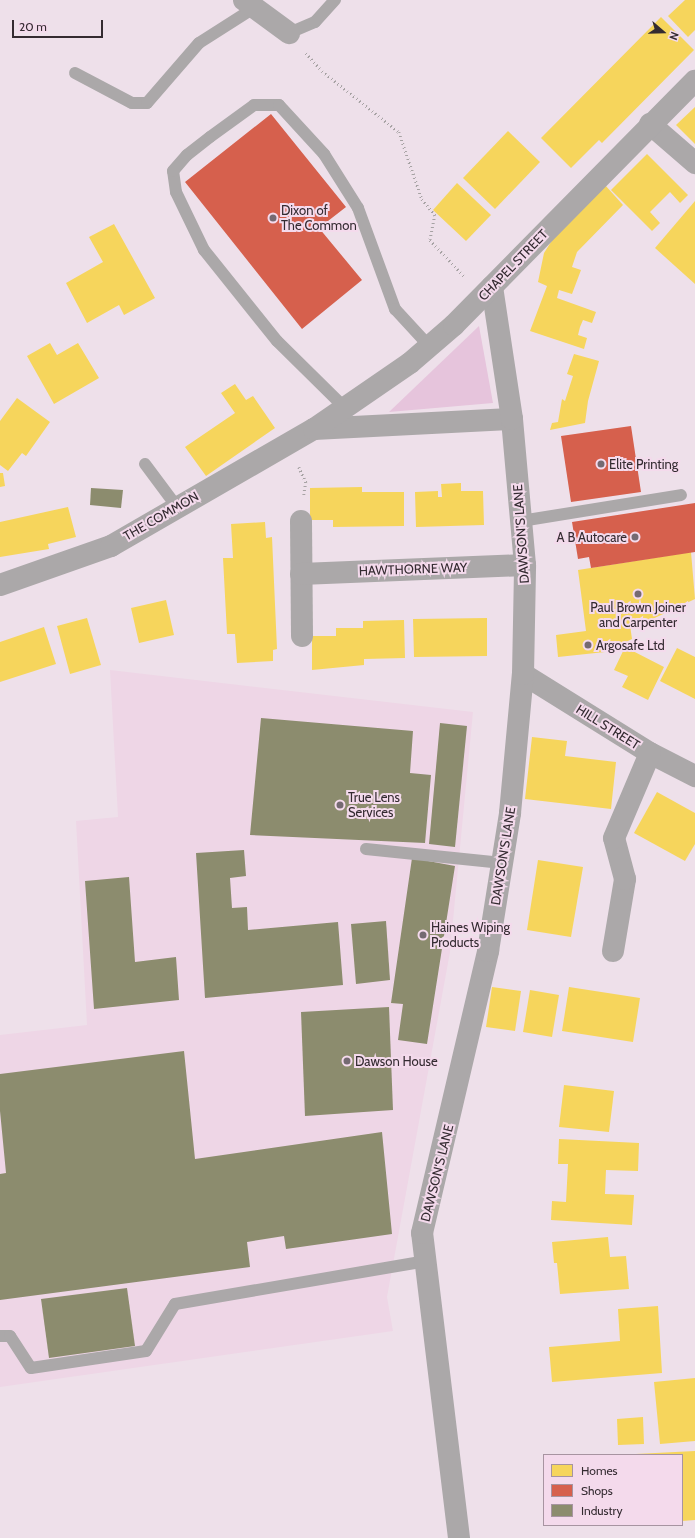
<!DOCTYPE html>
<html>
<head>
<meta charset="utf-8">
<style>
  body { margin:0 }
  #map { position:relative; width:695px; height:1538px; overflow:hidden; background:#eee0ea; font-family:Cabin,sans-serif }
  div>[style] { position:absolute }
  .built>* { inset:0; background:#eed6e6 }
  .green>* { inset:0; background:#e6c4dc }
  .homes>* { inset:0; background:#f6d55c }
  .shops>* { inset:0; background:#d6604d }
  .industry>* { inset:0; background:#8c8c6e }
  .path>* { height:2.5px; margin-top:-1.25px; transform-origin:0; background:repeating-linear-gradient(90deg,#a6a2a3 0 1px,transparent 0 4px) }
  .service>* { height:12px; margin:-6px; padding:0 6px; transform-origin:6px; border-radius:6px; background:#aba8a9 }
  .minor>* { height:22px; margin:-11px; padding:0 11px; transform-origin:11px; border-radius:11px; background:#aba8a9 }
  .tertiary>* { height:22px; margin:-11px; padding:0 11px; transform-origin:11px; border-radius:11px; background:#aba8a9 }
  .dots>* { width:11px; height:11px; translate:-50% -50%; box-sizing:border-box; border:2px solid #f4daec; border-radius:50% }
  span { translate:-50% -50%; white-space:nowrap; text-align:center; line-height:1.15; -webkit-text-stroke:4px #f4daec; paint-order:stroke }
  .poi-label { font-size:13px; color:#342b31 }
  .left { translate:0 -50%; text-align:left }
  .right { translate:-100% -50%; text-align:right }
  .street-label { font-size:13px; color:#342b31 }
  .legend { position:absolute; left:543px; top:1454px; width:140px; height:72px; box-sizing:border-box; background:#f4daec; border:1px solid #a794a1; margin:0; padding:5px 7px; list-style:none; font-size:12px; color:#342b31 }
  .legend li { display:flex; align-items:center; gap:8px; height:20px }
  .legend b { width:20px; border:1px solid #a794a1 }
  .north { position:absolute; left:643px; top:12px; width:40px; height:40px; -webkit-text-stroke:3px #f4daec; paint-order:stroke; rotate:110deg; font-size:11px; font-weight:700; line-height:16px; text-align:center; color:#342b31 }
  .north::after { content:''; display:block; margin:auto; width:14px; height:18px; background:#342b31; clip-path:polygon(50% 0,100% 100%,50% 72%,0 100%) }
  .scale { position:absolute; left:12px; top:20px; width:91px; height:18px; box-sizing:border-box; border:2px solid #342b31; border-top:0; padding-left:5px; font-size:12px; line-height:14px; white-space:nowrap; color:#342b31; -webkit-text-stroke:3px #f4daec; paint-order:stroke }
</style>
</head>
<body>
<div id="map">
  <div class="built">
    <i style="clip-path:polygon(110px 670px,473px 712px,450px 952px,387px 1297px,393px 1331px,0 1387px,0 1035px,87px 1025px,76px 821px,118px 817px)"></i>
  </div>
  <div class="green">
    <i style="clip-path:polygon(479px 326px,493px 403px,389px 412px)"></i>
  </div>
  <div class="homes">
    <i style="clip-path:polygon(685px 0,695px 0,695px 30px,688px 37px,668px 16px)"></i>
    <i style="clip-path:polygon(661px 17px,694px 50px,602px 143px,599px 140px,571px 168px,541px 138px)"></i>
    <i style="clip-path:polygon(695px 107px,695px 144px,676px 125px)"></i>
    <i style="clip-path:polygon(508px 131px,540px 162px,495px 209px,463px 178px)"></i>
    <i style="clip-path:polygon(647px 154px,688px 195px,680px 203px,670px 192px,650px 212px,660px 223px,652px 231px,611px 190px)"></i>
    <i style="clip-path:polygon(457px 183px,491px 215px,466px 241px,433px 210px)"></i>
    <i style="clip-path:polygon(605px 185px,623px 205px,577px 252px,572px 267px,581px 270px,572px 294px,559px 290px,557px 298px,596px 312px,592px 323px,583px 320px,580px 327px,578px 335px,587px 338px,584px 349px,530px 331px,547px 286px,538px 282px,544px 253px,556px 234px)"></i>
    <i style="clip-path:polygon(695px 201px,695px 284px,655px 248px)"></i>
    <i style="clip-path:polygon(114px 224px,155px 298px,124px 315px,119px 305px,87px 323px,66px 283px,103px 262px,89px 237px)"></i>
    <i style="clip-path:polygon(50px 343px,57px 355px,78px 343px,99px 378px,54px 404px,27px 356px)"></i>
    <i style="clip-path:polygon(574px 354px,599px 361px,588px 401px,585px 423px,550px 430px,552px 423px,558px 422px,562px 399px,565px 401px,573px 376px,567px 374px)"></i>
    <i style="clip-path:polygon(235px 384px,246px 400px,253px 396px,275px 428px,206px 476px,185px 447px,235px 413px,221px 393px)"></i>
    <i style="clip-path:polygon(17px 398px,50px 422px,26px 456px,22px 453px,8px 471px,0 465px,0 421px)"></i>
    <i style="clip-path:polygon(0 473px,3px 473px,5px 486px,0 487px)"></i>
    <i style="clip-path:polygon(461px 483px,461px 491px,483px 491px,484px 525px,416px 527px,415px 492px,438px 491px,438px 497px,442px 497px,441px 484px)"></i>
    <i style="clip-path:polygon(362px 487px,362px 492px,404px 492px,404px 526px,333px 527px,333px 520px,310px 520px,310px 488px)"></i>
    <i style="clip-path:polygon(68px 507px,76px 537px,48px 544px,49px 549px,0 557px,0 522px)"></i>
    <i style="clip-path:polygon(265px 522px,266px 538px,272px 537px,277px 649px,273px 650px,273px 661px,237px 663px,235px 634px,227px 634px,223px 558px,233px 558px,231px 524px)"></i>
    <i style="clip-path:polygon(691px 552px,695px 599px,644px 623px,630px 625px,632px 639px,605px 652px,558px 657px,556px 635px,586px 631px,578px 570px)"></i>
    <i style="clip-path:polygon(166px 600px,174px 635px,139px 643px,131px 608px)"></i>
    <i style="clip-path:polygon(87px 618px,101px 665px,70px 674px,57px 626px)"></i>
    <i style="clip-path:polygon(487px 618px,487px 656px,414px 657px,413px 619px)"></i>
    <i style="clip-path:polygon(404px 620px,405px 658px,364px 659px,364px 665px,312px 670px,312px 636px,336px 636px,336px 628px,363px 628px,363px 621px)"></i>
    <i style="clip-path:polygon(44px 627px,56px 664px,0 682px,0 642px)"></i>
    <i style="clip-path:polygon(625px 647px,664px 667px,648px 700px,622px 687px,628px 676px,614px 670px)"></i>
    <i style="clip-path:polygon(677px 648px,695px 657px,695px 699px,660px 681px)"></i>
    <i style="clip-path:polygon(532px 737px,567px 741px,565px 756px,616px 762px,611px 809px,525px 799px)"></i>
    <i style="clip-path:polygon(657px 792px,695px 813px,695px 844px,685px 861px,634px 833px)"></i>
    <i style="clip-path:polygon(538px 860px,583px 867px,571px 937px,527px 930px)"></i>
    <i style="clip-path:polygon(492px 987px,521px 991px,515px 1031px,486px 1027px)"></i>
    <i style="clip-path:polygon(569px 987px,640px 998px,633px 1042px,562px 1031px)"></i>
    <i style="clip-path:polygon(530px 990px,559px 995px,552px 1037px,523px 1032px)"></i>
    <i style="clip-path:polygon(564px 1085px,614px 1091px,609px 1132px,559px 1127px)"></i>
    <i style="clip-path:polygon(559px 1139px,639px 1143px,638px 1171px,606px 1170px,605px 1194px,634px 1195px,632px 1225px,551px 1220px,552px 1201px,566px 1202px,568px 1164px,558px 1164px)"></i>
    <i style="clip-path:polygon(608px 1237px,610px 1257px,626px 1256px,629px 1289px,560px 1294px,557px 1263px,554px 1263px,552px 1242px)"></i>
    <i style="clip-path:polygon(658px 1306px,662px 1373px,552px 1382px,549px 1347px,620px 1341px,618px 1309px)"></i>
    <i style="clip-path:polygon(695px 1378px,695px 1441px,660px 1444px,654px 1382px)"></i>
    <i style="clip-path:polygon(643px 1417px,644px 1444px,618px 1445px,617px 1419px)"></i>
    <i style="clip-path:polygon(695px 1451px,695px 1520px,682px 1521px,682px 1455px,616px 1455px)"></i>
  </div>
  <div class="shops">
    <i style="clip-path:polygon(271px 114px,346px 207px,319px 228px,362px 280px,302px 329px,185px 182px)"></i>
    <i style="clip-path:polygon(631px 426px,641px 492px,571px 502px,561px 436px)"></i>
    <i style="clip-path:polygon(695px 503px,695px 552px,591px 568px,589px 557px,578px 559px,572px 522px)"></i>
  </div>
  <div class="industry">
    <i style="clip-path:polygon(91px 488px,123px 490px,121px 508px,90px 505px)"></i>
    <i style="clip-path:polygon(261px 718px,413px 731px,410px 773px,431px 775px,425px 843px,250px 835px)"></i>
    <i style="clip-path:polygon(440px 723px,467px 726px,455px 847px,429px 844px)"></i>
    <i style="clip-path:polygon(244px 850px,246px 876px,230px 878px,232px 908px,247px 907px,248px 930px,338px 922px,343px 985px,205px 998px,196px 853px)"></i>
    <i style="clip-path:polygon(412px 858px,455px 866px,427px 1044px,398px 1040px,403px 1004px,391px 1003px)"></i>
    <i style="clip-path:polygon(129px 877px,135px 962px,176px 957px,179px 1000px,94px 1009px,85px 881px)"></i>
    <i style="clip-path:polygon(386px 921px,390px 980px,356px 984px,351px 924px)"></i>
    <i style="clip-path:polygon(389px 1007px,393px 1110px,305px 1116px,301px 1012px)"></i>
    <i style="clip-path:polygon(184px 1051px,195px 1159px,382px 1132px,392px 1234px,286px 1249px,284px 1236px,247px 1242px,250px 1267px,0 1300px,0 1174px,6px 1173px,0 1111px,0 1074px)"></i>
    <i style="clip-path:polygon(127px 1288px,135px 1346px,49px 1358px,41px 1299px)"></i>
  </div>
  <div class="path">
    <i style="left:306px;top:53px;width:24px;rotate:48deg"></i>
    <i style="left:322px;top:71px;width:98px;rotate:38.4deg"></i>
    <i style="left:399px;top:132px;width:71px;rotate:71.1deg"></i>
    <i style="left:422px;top:199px;width:21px;rotate:51deg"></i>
    <i style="left:435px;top:215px;width:25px;rotate:101deg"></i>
    <i style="left:430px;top:240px;width:50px;rotate:46.6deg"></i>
    <i style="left:299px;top:467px;width:17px;rotate:65deg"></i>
    <i style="left:306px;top:482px;width:13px;rotate:99deg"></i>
  </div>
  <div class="service">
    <i style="left:289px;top:33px;width:28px;rotate:-23deg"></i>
    <i style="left:315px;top:22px;width:30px;rotate:-48deg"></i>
    <i style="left:75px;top:73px;width:64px;rotate:27.8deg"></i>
    <i style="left:132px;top:103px;width:15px"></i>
    <i style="left:147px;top:103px;width:79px;rotate:-49.1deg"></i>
    <i style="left:199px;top:43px;width:65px;rotate:-32.5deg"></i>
    <i style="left:345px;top:408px;width:95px;rotate:-135.4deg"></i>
    <i style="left:277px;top:341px;width:117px;rotate:-128.7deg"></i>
    <i style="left:204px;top:250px;width:64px;rotate:-115.8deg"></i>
    <i style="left:176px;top:192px;width:21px;rotate:-98deg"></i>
    <i style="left:173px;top:171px;width:21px;rotate:-49deg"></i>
    <i style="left:187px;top:155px;width:29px;rotate:-38deg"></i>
    <i style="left:210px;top:137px;width:54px;rotate:-36deg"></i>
    <i style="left:254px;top:105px;width:25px"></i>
    <i style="left:279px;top:105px;width:67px;rotate:47.4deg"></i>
    <i style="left:324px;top:154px;width:64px;rotate:57.8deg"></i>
    <i style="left:358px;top:208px;width:108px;rotate:69.9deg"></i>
    <i style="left:395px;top:309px;width:50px;rotate:47.4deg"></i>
    <i style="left:145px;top:464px;width:54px;rotate:53.3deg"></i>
    <i style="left:521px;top:521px;width:162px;rotate:-9.2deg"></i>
    <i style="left:366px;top:849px;width:137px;rotate:5.9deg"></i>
    <i style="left:0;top:1336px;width:10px"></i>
    <i style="left:10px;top:1336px;width:38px;rotate:57deg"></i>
    <i style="left:31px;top:1368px;width:116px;rotate:-8.4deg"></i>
    <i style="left:146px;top:1351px;width:55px;rotate:-58.3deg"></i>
    <i style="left:175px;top:1304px;width:255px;rotate:-9.7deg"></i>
  </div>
  <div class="minor">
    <i style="left:244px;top:0;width:56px;rotate:36.3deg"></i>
    <i style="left:650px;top:124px;width:60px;rotate:40.9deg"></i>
    <i style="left:314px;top:429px;width:198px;rotate:-2.9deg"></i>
    <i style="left:301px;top:521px;width:115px;rotate:89.5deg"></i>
    <i style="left:301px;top:574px;width:224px;rotate:-2.3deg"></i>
    <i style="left:523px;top:674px;width:150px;rotate:31.9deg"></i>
    <i style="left:650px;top:753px;width:51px;rotate:27.1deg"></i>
    <i style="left:613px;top:951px;width:73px;rotate:-80.5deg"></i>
    <i style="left:625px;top:879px;width:42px;rotate:-105deg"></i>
    <i style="left:614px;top:838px;width:92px;rotate:-67deg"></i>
    <i style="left:459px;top:1538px;width:307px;rotate:-96.9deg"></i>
    <i style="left:422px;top:1233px;width:290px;rotate:-76.8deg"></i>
    <i style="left:488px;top:951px;width:140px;rotate:-80.9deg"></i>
    <i style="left:510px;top:813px;width:140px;rotate:-84.7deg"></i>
    <i style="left:523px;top:674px;width:109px;rotate:-88.9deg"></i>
    <i style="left:525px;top:565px;width:147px;rotate:-95.1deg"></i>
    <i style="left:512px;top:419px;width:134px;rotate:-98.6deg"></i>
  </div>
  <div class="tertiary">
    <i style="left:0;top:585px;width:118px;rotate:-19.4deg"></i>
    <i style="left:111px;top:546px;width:234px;rotate:-30deg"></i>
    <i style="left:314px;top:429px;width:116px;rotate:-34.5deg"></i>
    <i style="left:410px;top:363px;width:58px;rotate:-40.8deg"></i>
    <i style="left:454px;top:325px;width:343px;rotate:-45.4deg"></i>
  </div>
  <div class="dots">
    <i style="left:273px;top:218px;background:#756a72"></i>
    <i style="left:601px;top:464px;background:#756a72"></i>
    <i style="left:635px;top:537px;background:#756a72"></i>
    <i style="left:638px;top:594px;background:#756a72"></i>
    <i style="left:588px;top:645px;background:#756a72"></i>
    <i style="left:340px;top:805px;background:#756a72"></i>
    <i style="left:423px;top:935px;background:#756a72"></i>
    <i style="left:347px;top:1061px;background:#756a72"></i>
  </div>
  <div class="poi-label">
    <span class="left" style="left:281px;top:218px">Dixon of<br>The Common</span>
    <span class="left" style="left:609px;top:464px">Elite Printing</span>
    <span class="right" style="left:627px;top:537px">A B Autocare</span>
    <span style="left:638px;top:615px">Paul Brown Joiner<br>and Carpenter</span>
    <span class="left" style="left:596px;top:645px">Argosafe Ltd</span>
    <span class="left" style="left:348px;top:805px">True Lens<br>Services</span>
    <span class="left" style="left:431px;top:935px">Haines Wiping<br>Products</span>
    <span class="left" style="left:355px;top:1061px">Dawson House</span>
  </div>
  <div class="street-label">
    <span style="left:513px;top:265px;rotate:-46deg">CHAPEL STREET</span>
    <span style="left:161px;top:516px;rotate:-30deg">THE COMMON</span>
    <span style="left:521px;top:534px;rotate:-94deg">DAWSON'S LANE</span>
    <span style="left:413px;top:569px;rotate:-2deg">HAWTHORNE WAY</span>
    <span style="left:608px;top:727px;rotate:32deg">HILL STREET</span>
    <span style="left:503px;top:856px;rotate:-81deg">DAWSON'S LANE</span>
    <span style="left:437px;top:1173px;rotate:-76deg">DAWSON'S LANE</span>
  </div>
  <ul class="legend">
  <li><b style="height:11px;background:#f6d55c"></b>Homes</li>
  <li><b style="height:11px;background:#d6604d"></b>Shops</li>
  <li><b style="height:11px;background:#8c8c6e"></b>Industry</li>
  </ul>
  <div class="north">N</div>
  <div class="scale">20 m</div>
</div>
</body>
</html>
